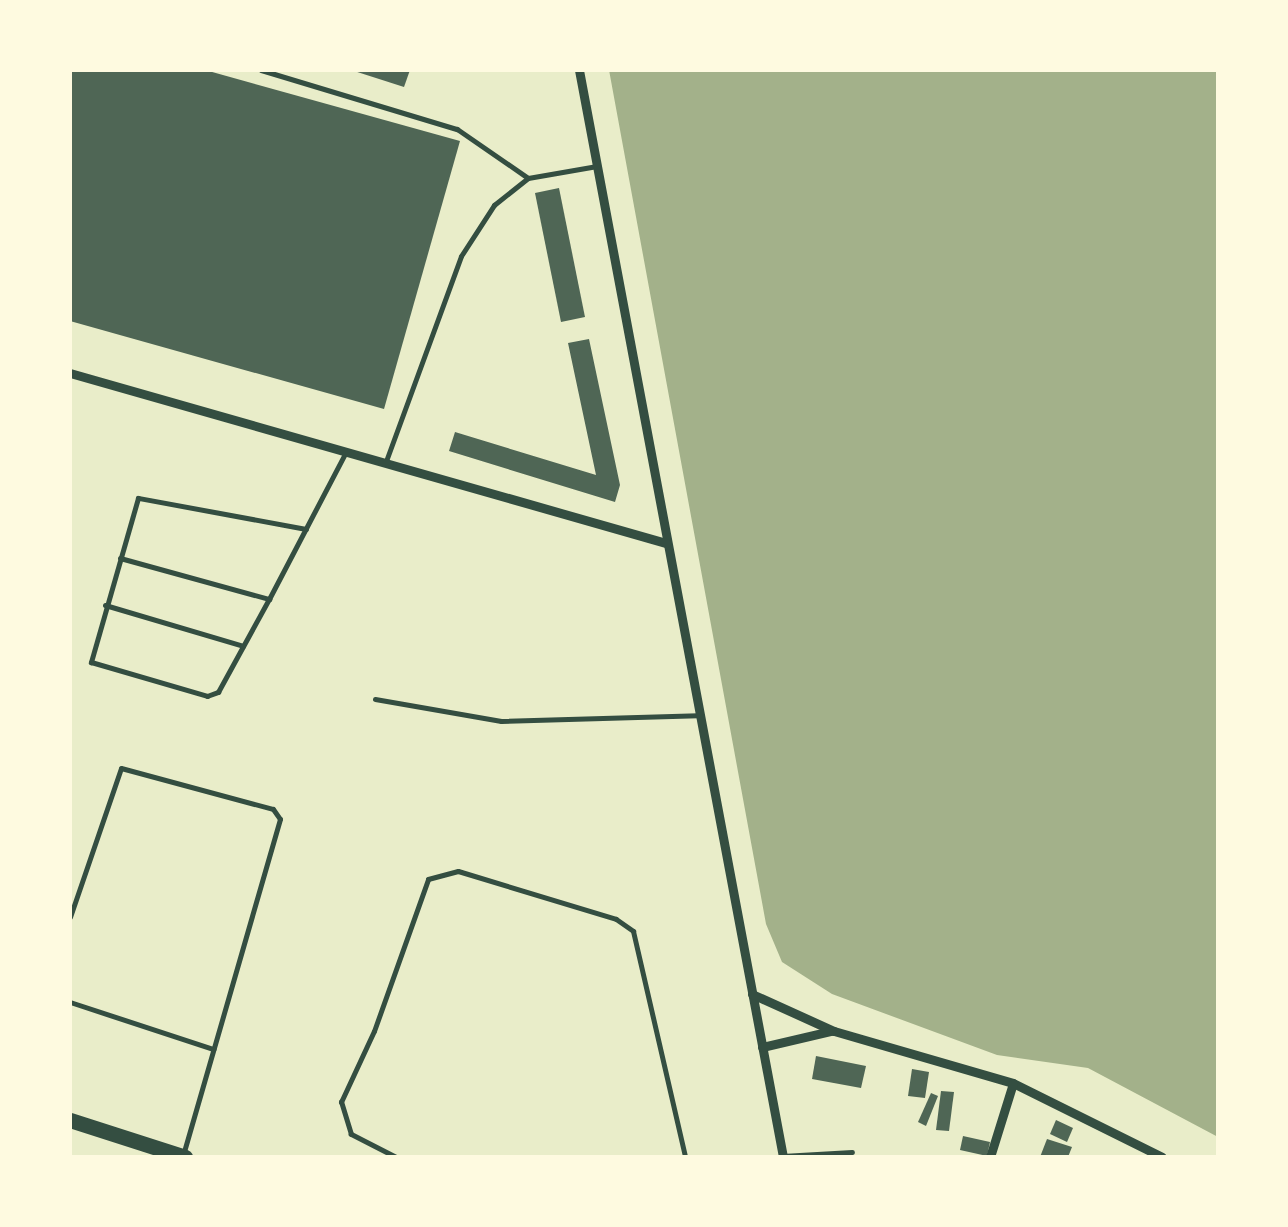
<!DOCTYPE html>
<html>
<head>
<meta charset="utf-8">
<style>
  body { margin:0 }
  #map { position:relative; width:1288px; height:1227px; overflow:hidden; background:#e9edc9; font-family:"Asap Condensed",sans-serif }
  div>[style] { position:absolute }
  .water>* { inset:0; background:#a3b18a }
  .building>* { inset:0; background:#4f6655 }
  .service>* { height:5px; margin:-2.5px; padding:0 2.5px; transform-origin:2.5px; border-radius:2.5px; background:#344e41 }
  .minor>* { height:9px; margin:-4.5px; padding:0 4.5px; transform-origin:4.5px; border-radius:4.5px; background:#344e41 }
  .trunk>* { height:15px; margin:-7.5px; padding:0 7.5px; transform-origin:7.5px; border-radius:7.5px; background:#344e41 }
  span { translate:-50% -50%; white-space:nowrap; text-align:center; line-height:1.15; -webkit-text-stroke:8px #fefae0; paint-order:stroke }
  .frame { position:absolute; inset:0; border:72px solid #fefae0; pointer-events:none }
</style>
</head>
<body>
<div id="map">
  <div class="water">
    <i style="clip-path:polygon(609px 70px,1218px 70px,1218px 1137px,1088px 1068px,997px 1055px,832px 994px,782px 962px,766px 924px)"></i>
  </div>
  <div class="building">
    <i style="clip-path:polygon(70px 70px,205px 70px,460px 141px,384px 409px,70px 321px)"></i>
    <i style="clip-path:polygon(351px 70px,410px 70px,404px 87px)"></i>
    <i style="clip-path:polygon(559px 188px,585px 317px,561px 322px,535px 193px)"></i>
    <i style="clip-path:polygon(589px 339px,620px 485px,615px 502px,449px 451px,455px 432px,596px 475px,568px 343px)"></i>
    <i style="clip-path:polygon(816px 1056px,866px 1066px,861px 1088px,812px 1079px)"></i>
    <i style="clip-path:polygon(912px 1069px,929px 1072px,925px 1098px,908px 1096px)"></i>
    <i style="clip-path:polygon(941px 1091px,954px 1092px,949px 1131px,936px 1130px)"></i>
    <i style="clip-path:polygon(931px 1093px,938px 1096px,926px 1126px,918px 1122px)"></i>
    <i style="clip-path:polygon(1056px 1120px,1073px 1128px,1067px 1142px,1050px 1134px)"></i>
    <i style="clip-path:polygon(963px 1136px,990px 1142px,987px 1156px,960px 1150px)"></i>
    <i style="clip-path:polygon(1047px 1139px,1072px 1147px,1068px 1157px,1040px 1157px)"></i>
  </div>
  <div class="service">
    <i style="left:261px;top:70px;width:205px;rotate:16.8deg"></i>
    <i style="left:457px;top:129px;width:86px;rotate:34.6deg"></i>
    <i style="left:386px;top:461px;width:218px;rotate:-69.9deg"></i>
    <i style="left:461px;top:256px;width:61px;rotate:-57.1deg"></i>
    <i style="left:494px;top:205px;width:43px;rotate:-38.5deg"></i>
    <i style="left:528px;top:178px;width:70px;rotate:-9.9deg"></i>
    <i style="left:306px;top:529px;width:171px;rotate:-169.5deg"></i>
    <i style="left:138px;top:498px;width:171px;rotate:106deg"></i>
    <i style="left:91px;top:662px;width:121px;rotate:16.3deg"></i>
    <i style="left:207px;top:696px;width:12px;rotate:-20deg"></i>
    <i style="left:218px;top:692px;width:106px;rotate:-61.3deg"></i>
    <i style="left:269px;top:599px;width:166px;rotate:-62.4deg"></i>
    <i style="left:120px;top:558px;width:155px;rotate:15.4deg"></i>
    <i style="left:105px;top:605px;width:144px;rotate:16.5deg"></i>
    <i style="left:375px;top:699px;width:128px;rotate:9.9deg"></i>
    <i style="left:501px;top:721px;width:197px;rotate:-1.7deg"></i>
    <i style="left:70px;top:917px;width:157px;rotate:-71.1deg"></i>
    <i style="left:121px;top:768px;width:157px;rotate:15.1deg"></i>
    <i style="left:273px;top:809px;width:12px;rotate:55deg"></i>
    <i style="left:280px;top:819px;width:349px;rotate:106.1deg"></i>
    <i style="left:70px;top:1002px;width:151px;rotate:18.2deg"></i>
    <i style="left:782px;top:1156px;width:70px;rotate:-3.3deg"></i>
    <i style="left:396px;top:1157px;width:51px;rotate:-152.9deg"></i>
    <i style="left:351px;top:1134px;width:34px;rotate:-107deg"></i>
    <i style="left:341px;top:1102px;width:78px;rotate:-65.1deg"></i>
    <i style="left:374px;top:1031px;width:161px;rotate:-70.4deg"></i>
    <i style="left:428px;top:879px;width:31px;rotate:-15deg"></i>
    <i style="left:458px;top:871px;width:165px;rotate:16.9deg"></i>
    <i style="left:616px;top:919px;width:21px;rotate:35deg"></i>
    <i style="left:633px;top:931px;width:232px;rotate:77deg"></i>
  </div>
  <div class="minor">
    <i style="left:579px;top:70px;width:1106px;rotate:79.37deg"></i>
    <i style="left:70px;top:373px;width:620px;rotate:15.92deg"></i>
    <i style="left:752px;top:994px;width:90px;rotate:24.3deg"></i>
    <i style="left:834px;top:1031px;width:186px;rotate:16.2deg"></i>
    <i style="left:1013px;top:1083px;width:166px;rotate:26.4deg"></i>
    <i style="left:762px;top:1047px;width:71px;rotate:-13.1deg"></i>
    <i style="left:990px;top:1157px;width:77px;rotate:-72.7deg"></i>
  </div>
  <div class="trunk">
    <i style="left:70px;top:1120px;width:121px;rotate:17.8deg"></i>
  </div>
  <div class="frame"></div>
</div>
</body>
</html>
